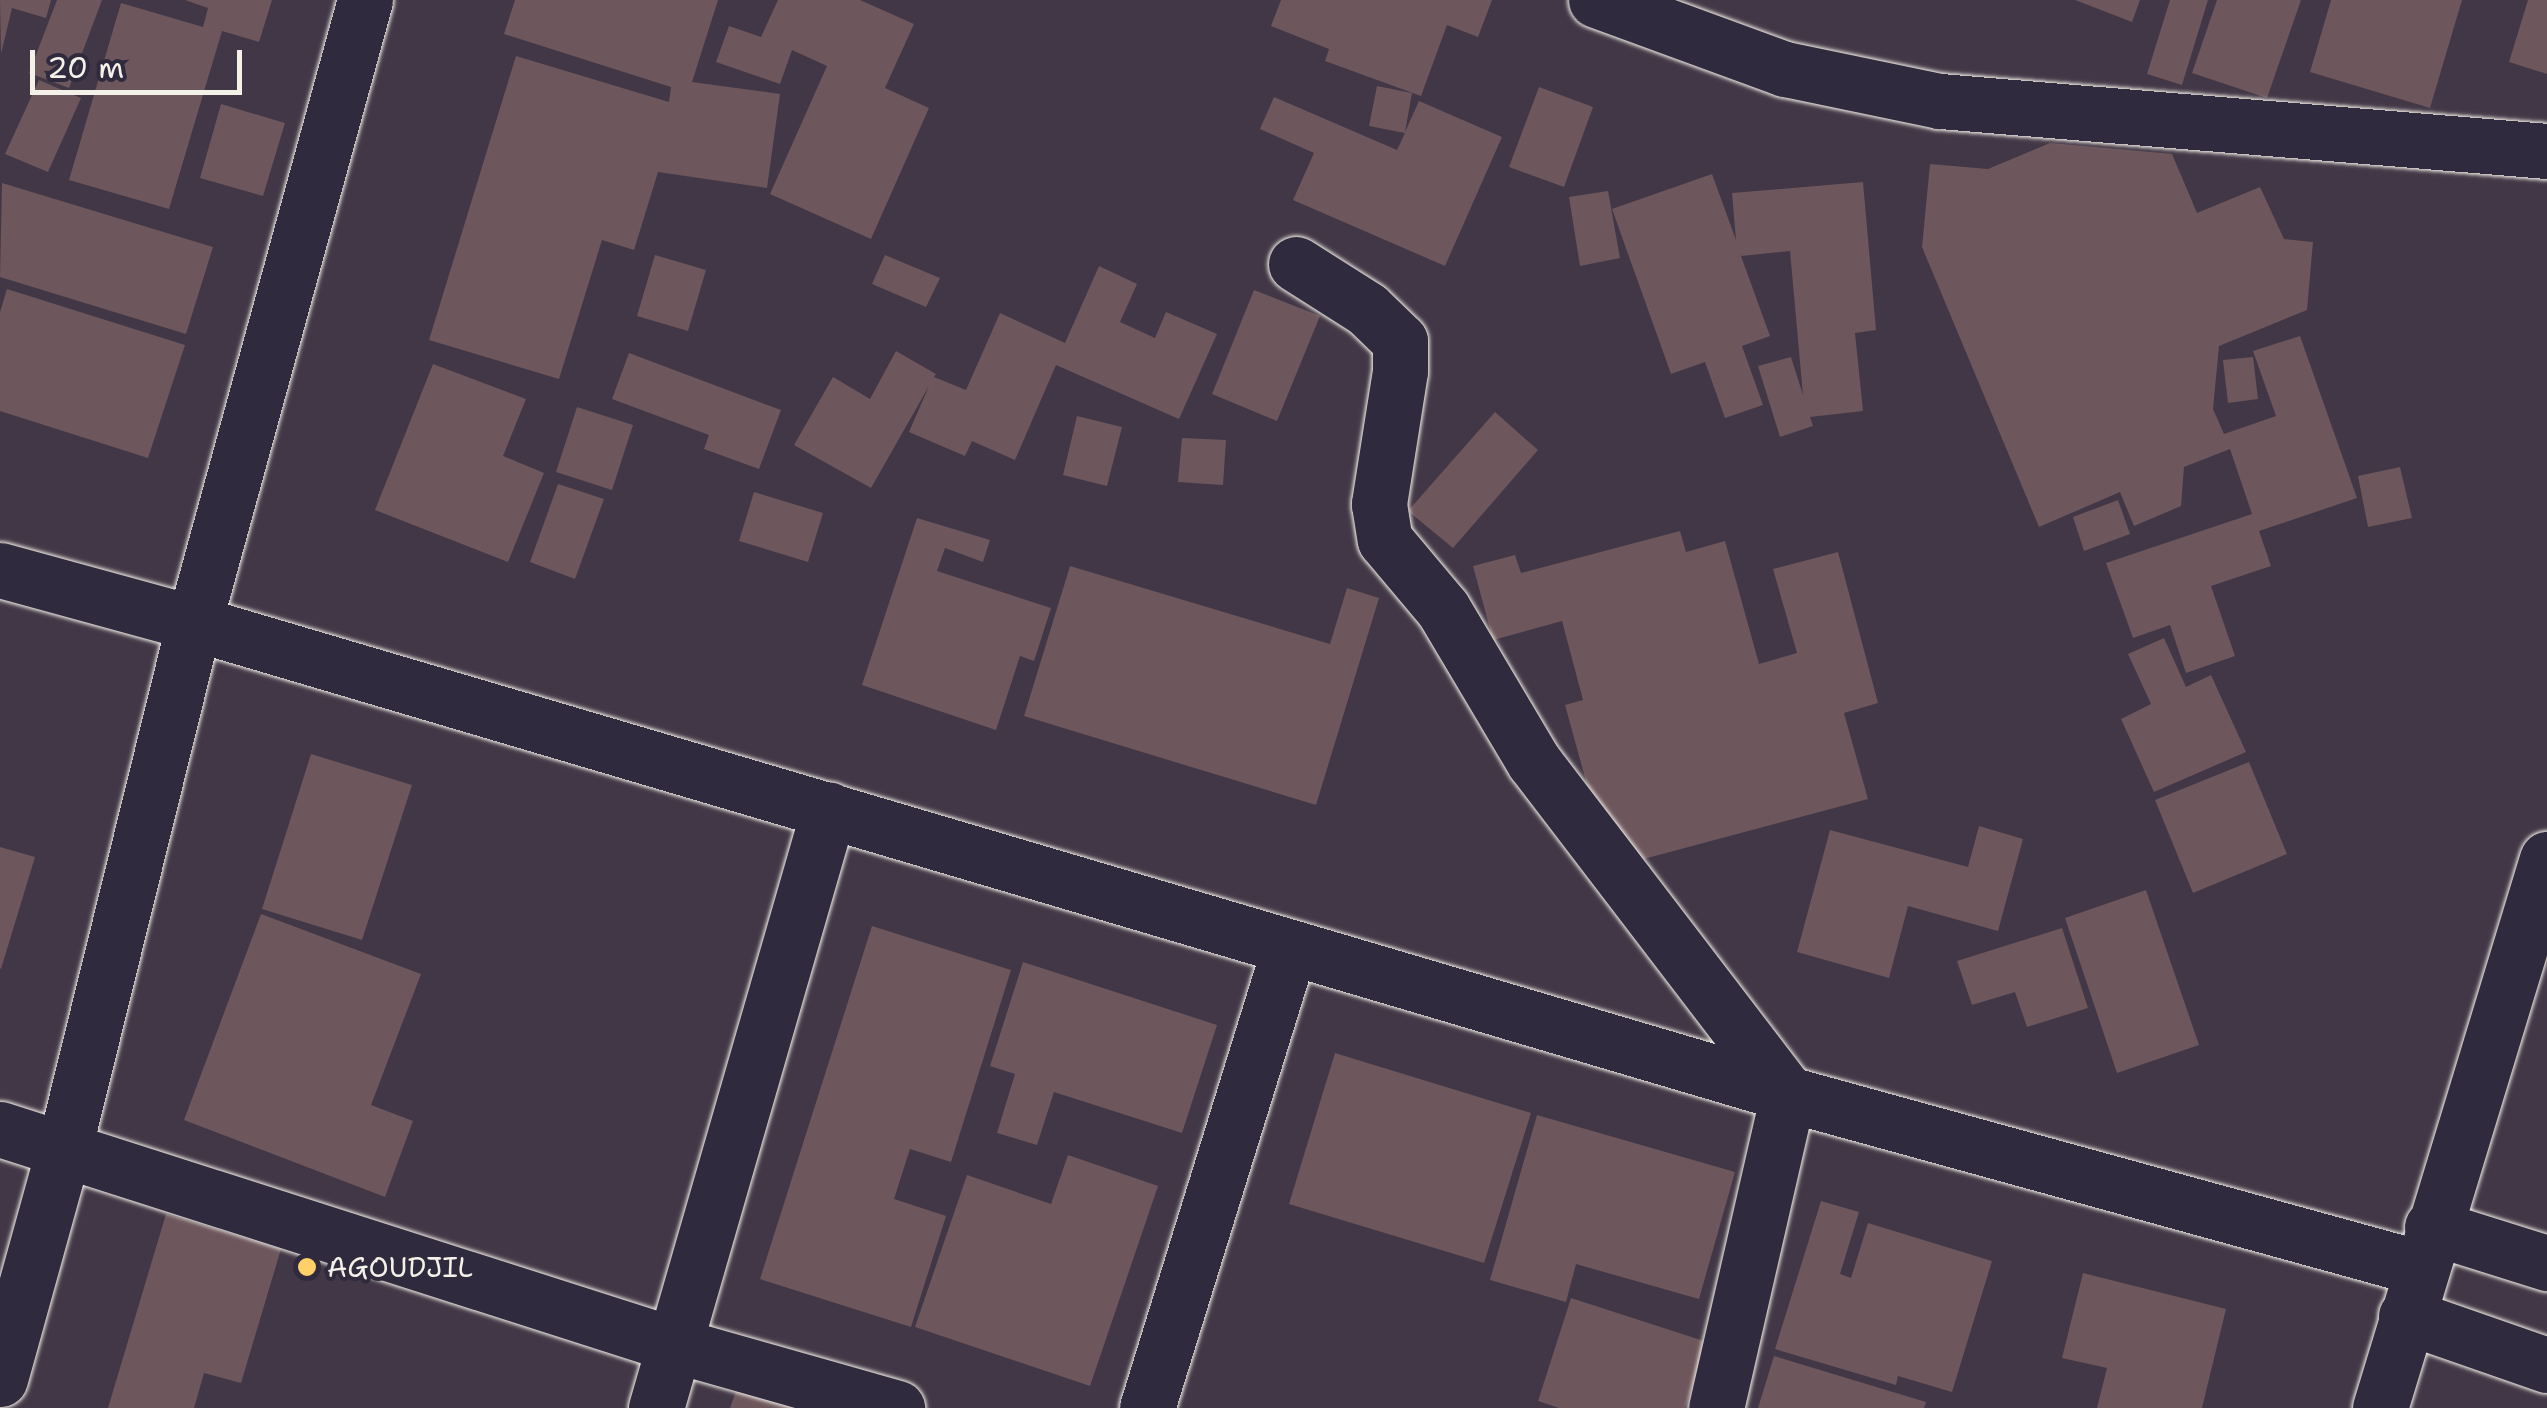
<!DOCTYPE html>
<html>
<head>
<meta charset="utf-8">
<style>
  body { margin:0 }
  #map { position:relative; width:2547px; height:1408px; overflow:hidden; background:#423746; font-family:"Shantell Sans",sans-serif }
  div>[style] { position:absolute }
  .building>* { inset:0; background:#6d565c }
  .roads { filter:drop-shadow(0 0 2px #f4f1e8) drop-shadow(0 0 2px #f4f1e8) }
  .minor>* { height:55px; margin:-27.5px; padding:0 27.5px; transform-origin:27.5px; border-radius:27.5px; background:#2f2a3d }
  .primary>* { height:55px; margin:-27.5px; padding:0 27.5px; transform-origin:27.5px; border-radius:27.5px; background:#2f2a3d }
  .dots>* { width:28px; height:28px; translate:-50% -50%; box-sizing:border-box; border:5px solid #2f2a3d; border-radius:50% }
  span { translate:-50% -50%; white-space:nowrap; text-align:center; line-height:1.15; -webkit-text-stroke:8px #2f2a3d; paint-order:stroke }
  .poi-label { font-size:28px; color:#f4f1e8 }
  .left { translate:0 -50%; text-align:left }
  .scale { position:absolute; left:30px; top:50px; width:212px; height:45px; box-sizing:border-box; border:5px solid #f4f1e8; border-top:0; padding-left:12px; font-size:30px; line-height:35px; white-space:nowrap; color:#f4f1e8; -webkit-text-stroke:8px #2f2a3d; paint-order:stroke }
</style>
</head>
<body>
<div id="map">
  <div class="building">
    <i style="clip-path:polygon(0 0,51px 0,46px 18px,12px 8px,1px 54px)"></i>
    <i style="clip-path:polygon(57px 0,102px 0,69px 88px,29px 73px)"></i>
    <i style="clip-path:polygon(185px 0,272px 0,259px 42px,222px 31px,169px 209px,69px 180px,121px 3px,203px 27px,208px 8px)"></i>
    <i style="clip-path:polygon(515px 0,718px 0,692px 82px,780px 94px,767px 188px,658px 172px,634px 250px,602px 240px,559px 379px,429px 340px,516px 56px,669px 102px,671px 87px,504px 34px)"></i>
    <i style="clip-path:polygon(778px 0,860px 0,914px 24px,885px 88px,929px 108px,871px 239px,770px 194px,827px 66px,792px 50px,780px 84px,716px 62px,729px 26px,761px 37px)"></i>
    <i style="clip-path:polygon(1281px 0,1492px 0,1478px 37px,1447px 25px,1421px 96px,1325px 61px,1329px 49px,1271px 26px)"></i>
    <i style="clip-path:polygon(2075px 0,2140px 0,2132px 22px)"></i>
    <i style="clip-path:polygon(2170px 0,2208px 0,2182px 85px,2147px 74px)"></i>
    <i style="clip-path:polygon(2217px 0,2301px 0,2267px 98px,2192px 73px)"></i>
    <i style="clip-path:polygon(2331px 0,2462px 0,2430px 108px,2310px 72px)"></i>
    <i style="clip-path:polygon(2528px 0,2547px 0,2547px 74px,2509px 62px)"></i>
    <i style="clip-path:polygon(39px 80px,81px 98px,48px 172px,5px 154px)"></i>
    <i style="clip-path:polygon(1377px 86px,1412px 93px,1405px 132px,1419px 101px,1502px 137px,1445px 266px,1293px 200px,1314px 153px,1260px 129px,1274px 97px,1397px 150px,1405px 133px,1369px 126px)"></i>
    <i style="clip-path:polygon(1539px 87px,1593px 107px,1564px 187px,1509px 167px)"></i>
    <i style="clip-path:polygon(221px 104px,285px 123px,263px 196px,200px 178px)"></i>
    <i style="clip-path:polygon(2050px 143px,2172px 154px,2197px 213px,2260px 187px,2284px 239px,2313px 242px,2307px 310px,2219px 346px,2213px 409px,2224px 434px,2276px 416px,2253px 351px,2300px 336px,2357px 498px,2259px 531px,2271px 566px,2211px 586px,2235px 656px,2186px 673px,2170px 625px,2133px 638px,2106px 563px,2252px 514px,2230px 449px,2184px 467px,2181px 506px,2134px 526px,2120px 492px,2039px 527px,1922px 247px,1930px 164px,1988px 169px)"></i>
    <i style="clip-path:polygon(1712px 174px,1736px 240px,1732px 193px,1863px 182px,1876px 330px,1855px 333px,1863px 411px,1810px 417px,1813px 426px,1780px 437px,1758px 366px,1791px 357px,1803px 395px,1790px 251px,1741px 256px,1770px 336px,1742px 346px,1763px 405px,1725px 418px,1705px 362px,1671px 374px,1612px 209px)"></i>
    <i style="clip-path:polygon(2px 183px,213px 247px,186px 334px,0 277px)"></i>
    <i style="clip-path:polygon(1608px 191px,1620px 258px,1580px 266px,1569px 197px)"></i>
    <i style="clip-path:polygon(655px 255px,706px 270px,688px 331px,637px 316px)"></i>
    <i style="clip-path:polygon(885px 255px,940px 278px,926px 307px,872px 284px)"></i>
    <i style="clip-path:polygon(1099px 266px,1137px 284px,1120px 322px,1155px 338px,1166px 312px,1217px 334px,1179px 419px,1056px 365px,1015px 460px,972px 441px,965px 456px,909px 432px,929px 386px,871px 488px,794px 445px,833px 377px,870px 399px,896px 351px,936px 374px,934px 377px,966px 390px,1000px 313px,1065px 343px)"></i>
    <i style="clip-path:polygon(7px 289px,185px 345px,148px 458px,0 411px,0 312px)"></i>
    <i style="clip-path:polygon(1254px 290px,1320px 316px,1277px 421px,1212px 394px)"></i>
    <i style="clip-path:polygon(629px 353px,781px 410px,759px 469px,704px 449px,709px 435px,612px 399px)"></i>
    <i style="clip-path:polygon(2253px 357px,2258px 399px,2228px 403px,2223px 360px)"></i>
    <i style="clip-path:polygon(433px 364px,526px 399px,503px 456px,544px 473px,508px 562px,375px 510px)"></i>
    <i style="clip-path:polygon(577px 407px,633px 425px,612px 490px,556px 472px)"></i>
    <i style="clip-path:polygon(1495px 412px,1538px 450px,1453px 548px,1408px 511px)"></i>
    <i style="clip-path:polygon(1077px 416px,1122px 427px,1107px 486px,1063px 475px)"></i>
    <i style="clip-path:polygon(1182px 438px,1226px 440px,1223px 485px,1178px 482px)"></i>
    <i style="clip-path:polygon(2400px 467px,2412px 518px,2368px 527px,2358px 476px)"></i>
    <i style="clip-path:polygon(558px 484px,604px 499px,575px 579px,530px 562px)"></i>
    <i style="clip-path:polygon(754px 492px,823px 513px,808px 562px,739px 541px)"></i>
    <i style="clip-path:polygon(2118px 500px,2130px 534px,2084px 551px,2073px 517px)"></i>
    <i style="clip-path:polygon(917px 518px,990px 540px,983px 562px,945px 548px,937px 571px,1051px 608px,1034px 661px,1020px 656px,996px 730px,862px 685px)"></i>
    <i style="clip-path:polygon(1680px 531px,1686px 552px,1725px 541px,1759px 664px,1797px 653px,1773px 569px,1838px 552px,1878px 703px,1844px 713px,1868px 799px,1610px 868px,1565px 705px,1583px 700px,1562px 621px,1493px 640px,1473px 566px,1515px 555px,1521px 573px)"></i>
    <i style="clip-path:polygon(1070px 566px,1330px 644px,1347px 588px,1379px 598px,1316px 805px,1024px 716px)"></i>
    <i style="clip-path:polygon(2164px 638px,2186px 687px,2211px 675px,2246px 752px,2154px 792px,2121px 719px,2151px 704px,2128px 654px)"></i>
    <i style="clip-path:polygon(311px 754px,412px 785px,362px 940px,262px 909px)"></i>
    <i style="clip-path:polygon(2249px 762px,2287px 854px,2193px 893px,2155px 800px)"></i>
    <i style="clip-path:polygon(1979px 826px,2023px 839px,1998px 931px,1908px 906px,1889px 978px,1797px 952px,1830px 830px,1968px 867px)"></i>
    <i style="clip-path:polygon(0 847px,35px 857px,1px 969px,0 968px)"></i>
    <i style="clip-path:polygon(2146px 890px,2199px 1045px,2117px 1073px,2065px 918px)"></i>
    <i style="clip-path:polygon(261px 914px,421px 974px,371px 1105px,413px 1121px,385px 1197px,184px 1120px)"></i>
    <i style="clip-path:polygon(872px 926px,1011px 970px,951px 1162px,910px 1149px,894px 1199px,946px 1216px,911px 1327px,760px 1279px)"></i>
    <i style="clip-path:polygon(2062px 928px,2088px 1008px,2027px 1027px,2015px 992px,1972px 1005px,1957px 961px)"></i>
    <i style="clip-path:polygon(1023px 962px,1217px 1025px,1182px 1133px,1054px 1092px,1037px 1145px,997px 1133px,1015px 1074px,990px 1066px)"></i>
    <i style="clip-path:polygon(1335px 1053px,1531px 1113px,1484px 1263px,1289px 1204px)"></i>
    <i style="clip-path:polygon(1537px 1115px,1735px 1172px,1699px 1299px,1576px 1264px,1566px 1302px,1490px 1280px)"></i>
    <i style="clip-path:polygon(1068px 1155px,1158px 1186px,1090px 1386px,915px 1327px,967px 1175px,1051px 1204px)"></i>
    <i style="clip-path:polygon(1821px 1201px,1859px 1212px,1840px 1274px,1851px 1278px,1868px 1223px,1992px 1261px,1952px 1392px,1898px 1376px,1896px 1385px,1775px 1349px)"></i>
    <i style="clip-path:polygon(166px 1214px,281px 1249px,241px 1383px,204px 1373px,194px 1408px,108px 1408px)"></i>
    <i style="clip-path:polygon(2083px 1273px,2226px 1309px,2202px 1408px,2097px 1408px,2107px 1368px,2062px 1358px)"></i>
    <i style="clip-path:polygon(1571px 1298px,1707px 1342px,1685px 1408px,1559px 1408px,1538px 1401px)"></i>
    <i style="clip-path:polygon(1774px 1356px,1926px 1402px,1924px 1408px,1758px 1408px)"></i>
    <i style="clip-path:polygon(739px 1383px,809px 1408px,730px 1408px)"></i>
  </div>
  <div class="roads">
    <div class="minor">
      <i style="left:1596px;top:0;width:201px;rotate:20.1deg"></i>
      <i style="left:1785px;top:69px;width:158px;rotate:11.7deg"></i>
      <i style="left:1940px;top:101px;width:609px;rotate:4.71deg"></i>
      <i style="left:1296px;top:264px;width:84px;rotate:32.4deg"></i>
      <i style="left:1367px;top:309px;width:46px;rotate:44.1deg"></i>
      <i style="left:1400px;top:341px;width:30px;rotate:90deg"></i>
      <i style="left:1400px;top:371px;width:135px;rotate:99deg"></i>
      <i style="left:1379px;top:504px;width:36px;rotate:81deg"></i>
      <i style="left:1385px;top:540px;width:90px;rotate:50deg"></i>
      <i style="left:1443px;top:609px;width:178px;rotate:59.3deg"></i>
      <i style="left:1534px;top:762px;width:418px;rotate:52.6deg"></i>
      <i style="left:1788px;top:1094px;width:322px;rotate:102.9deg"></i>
      <i style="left:0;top:570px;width:201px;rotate:15.3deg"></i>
      <i style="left:194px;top:623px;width:1662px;rotate:16.46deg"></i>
      <i style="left:1788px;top:1094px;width:656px;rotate:15.39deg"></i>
      <i style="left:0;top:1129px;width:709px;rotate:17.74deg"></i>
      <i style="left:675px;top:1345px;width:231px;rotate:15.8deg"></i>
      <i style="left:2432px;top:1227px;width:121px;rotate:17.4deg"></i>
      <i style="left:2406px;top:1316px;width:149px;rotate:19.2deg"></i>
      <i style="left:0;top:1379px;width:239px;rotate:-74.5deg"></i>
      <i style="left:64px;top:1149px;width:542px;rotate:-76.12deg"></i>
      <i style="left:194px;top:623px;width:646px;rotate:-74.65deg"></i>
      <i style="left:656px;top:1408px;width:623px;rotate:-73.89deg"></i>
      <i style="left:1147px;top:1408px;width:481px;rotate:-72.8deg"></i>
    </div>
    <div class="primary">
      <i style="left:2380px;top:1408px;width:574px;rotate:-73.08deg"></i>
    </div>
  </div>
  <div class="dots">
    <i style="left:307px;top:1267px;background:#ffd166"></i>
  </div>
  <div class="poi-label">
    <span class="left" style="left:327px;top:1267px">AGOUDJIL</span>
  </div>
  <div class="scale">20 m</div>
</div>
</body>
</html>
